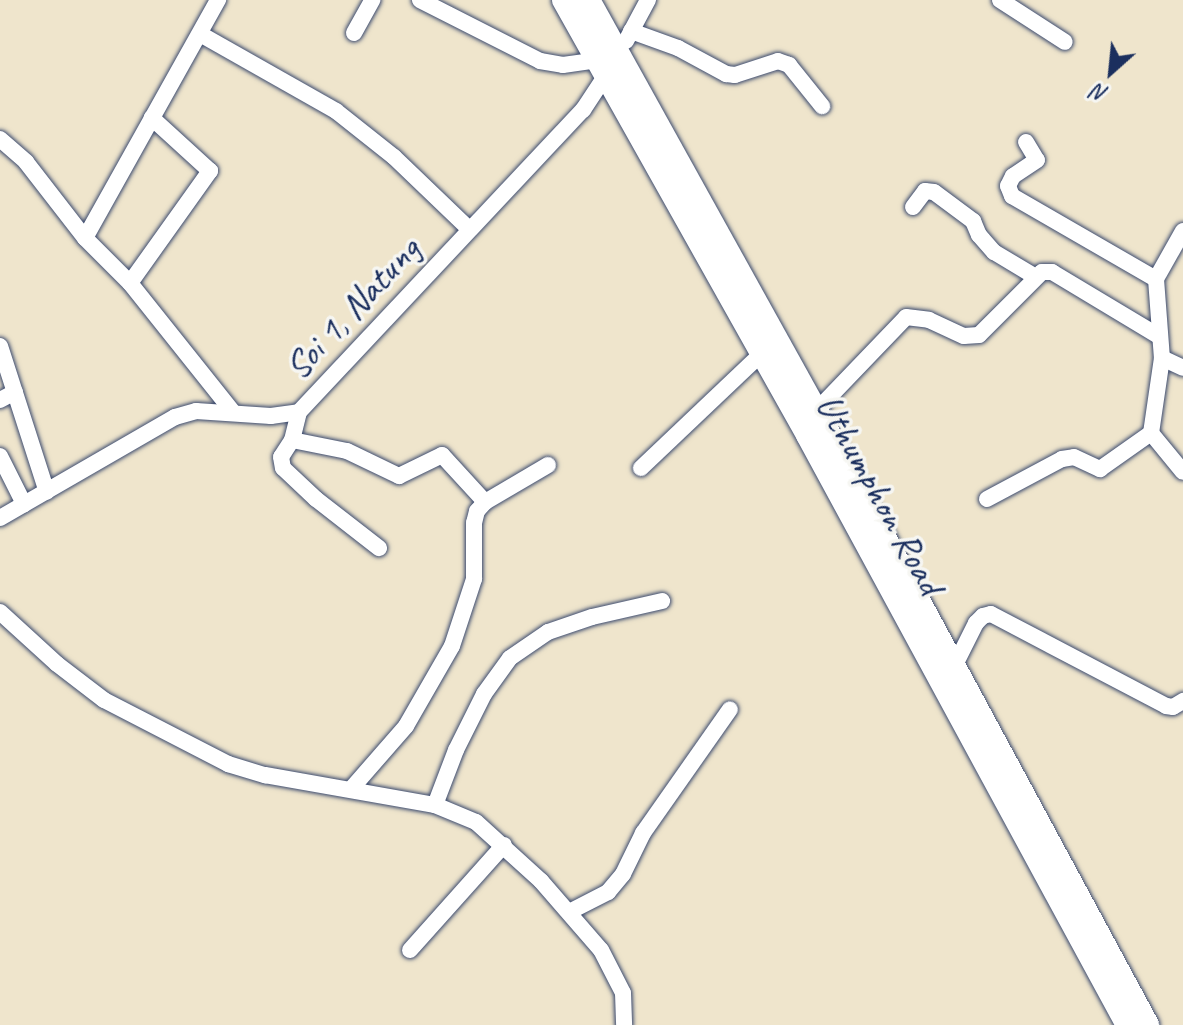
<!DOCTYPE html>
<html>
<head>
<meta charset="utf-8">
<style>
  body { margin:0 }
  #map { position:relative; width:1183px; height:1025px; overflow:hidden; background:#efe5cc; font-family:Caveat,sans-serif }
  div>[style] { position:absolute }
  .roads { filter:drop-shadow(0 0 2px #3b4a6e) drop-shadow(0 0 2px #3b4a6e) }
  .street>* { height:16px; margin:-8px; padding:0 8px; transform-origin:8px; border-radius:8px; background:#fff }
  .secondary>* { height:24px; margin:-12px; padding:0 12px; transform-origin:12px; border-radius:12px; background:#fff }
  span { translate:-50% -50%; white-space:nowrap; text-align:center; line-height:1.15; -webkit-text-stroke:7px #f6f6f2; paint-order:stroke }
  .street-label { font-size:38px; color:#1b2f5e }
  .north { position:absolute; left:1071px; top:32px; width:80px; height:80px; -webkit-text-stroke:6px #f6f6f2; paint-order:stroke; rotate:207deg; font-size:22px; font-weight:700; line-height:32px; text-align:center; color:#1b2f5e }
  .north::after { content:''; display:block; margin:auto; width:28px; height:36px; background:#1b2f5e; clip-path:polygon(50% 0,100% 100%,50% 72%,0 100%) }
</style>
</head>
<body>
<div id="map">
  <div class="roads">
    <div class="street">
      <i style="left:420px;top:0;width:135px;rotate:26.9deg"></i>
      <i style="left:540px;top:61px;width:23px;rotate:10deg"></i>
      <i style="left:563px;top:65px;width:35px;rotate:-8deg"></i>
      <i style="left:1000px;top:0;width:77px;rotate:32.9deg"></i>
      <i style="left:631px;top:31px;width:50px;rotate:19.9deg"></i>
      <i style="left:678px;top:48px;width:55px;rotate:28.4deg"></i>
      <i style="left:726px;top:74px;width:9px;rotate:6deg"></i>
      <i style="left:735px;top:75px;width:45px;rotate:-18deg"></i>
      <i style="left:778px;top:61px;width:12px;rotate:20deg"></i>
      <i style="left:789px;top:65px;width:53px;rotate:51.2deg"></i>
      <i style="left:354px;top:33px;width:38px;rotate:-61deg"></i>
      <i style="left:200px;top:34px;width:156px;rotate:29.5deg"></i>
      <i style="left:336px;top:111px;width:74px;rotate:38.4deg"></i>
      <i style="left:394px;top:157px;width:104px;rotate:43.8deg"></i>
      <i style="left:626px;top:41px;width:47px;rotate:-61.8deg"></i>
      <i style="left:0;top:139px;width:35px;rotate:41deg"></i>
      <i style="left:26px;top:162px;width:96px;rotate:52.2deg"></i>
      <i style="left:85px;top:238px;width:64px;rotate:45deg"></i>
      <i style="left:130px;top:283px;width:165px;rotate:51.4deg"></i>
      <i style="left:1026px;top:142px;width:21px;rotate:59deg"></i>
      <i style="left:1037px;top:160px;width:29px;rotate:146deg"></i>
      <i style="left:1013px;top:176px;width:11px;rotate:117deg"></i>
      <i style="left:1008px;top:186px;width:11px;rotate:68deg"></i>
      <i style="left:1012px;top:196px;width:166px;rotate:30deg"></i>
      <i style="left:913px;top:207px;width:20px;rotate:-53deg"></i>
      <i style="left:925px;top:191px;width:9px;rotate:6deg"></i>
      <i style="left:934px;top:192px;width:49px;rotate:36.6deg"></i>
      <i style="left:973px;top:221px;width:15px;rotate:67deg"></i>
      <i style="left:979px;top:235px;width:23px;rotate:49deg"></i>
      <i style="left:994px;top:252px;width:47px;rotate:31deg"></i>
      <i style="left:1183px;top:231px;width:55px;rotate:119.4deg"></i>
      <i style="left:1156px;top:279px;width:79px;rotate:85.7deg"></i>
      <i style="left:1162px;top:358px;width:76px;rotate:98.3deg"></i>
      <i style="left:1151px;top:433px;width:50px;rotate:50.6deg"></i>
      <i style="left:85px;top:238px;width:273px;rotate:-60.8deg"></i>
      <i style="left:130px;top:283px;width:138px;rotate:-54.5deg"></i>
      <i style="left:210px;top:171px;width:79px;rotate:-137.6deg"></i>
      <i style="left:0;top:346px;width:153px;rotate:72.2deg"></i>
      <i style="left:1162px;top:358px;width:23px;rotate:25deg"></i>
      <i style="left:0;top:400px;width:17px;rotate:-28deg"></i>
      <i style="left:816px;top:411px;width:130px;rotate:-46.2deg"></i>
      <i style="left:906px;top:317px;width:23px;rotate:7deg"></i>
      <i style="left:929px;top:320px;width:38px;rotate:25deg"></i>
      <i style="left:964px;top:336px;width:15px;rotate:-4deg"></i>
      <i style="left:979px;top:335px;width:89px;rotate:-45deg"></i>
      <i style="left:1042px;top:272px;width:10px"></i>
      <i style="left:1052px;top:272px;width:126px;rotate:31deg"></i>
      <i style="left:299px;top:412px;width:29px;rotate:104deg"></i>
      <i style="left:292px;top:440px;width:20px;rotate:123deg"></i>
      <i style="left:281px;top:457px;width:11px;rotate:80deg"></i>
      <i style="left:283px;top:468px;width:45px;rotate:43.2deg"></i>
      <i style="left:316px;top:499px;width:80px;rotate:37.9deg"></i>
      <i style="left:292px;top:440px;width:56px;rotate:11.3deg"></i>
      <i style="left:347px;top:451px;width:58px;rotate:25.7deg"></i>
      <i style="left:399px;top:476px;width:48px;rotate:-26deg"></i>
      <i style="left:442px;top:455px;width:64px;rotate:47.5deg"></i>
      <i style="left:0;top:456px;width:54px;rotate:63.4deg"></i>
      <i style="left:641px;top:468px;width:167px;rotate:-43.5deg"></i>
      <i style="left:987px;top:499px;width:85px;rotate:-28.1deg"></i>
      <i style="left:1062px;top:459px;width:12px;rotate:-9deg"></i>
      <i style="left:1074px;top:457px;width:29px;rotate:25deg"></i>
      <i style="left:1100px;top:469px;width:62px;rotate:-35.2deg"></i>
      <i style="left:0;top:518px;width:202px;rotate:-30deg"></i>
      <i style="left:175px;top:417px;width:22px;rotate:-16deg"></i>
      <i style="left:196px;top:411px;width:75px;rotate:3.8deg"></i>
      <i style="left:271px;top:416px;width:28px;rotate:-8deg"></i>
      <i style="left:299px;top:412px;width:415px;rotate:-46.8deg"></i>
      <i style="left:583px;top:110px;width:42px;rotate:-56.7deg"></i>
      <i style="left:0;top:612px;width:77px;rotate:42.4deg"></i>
      <i style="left:57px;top:664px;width:59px;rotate:37.5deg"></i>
      <i style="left:104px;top:700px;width:140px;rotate:27.3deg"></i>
      <i style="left:228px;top:764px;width:39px;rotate:17deg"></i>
      <i style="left:265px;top:775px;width:173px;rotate:10deg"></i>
      <i style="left:435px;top:805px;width:44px;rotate:22.5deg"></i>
      <i style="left:476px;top:822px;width:88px;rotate:42.2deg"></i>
      <i style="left:541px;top:881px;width:91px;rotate:49deg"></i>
      <i style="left:601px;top:950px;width:48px;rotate:62.9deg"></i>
      <i style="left:623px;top:993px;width:32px;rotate:88deg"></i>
      <i style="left:954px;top:667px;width:49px;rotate:-63.4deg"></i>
      <i style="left:976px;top:623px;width:10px;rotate:-45deg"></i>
      <i style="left:983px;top:616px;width:8px;rotate:-14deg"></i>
      <i style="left:991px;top:614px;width:198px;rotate:27.7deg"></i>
      <i style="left:1166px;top:706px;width:7px;rotate:8deg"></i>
      <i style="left:1173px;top:707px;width:12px;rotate:-31deg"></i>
      <i style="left:352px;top:788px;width:82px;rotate:-48.9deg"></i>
      <i style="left:406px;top:726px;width:92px;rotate:-60.1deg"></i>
      <i style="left:452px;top:646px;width:71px;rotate:-71.8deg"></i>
      <i style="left:474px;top:579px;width:56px;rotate:-90deg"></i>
      <i style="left:474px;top:523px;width:12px;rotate:-76deg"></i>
      <i style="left:477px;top:511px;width:12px;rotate:-48deg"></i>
      <i style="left:485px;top:502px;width:73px;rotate:-30.4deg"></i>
      <i style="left:435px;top:805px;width:59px;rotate:-69.1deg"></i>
      <i style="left:456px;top:750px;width:63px;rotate:-63.4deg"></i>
      <i style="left:484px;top:694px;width:44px;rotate:-54.2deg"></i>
      <i style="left:510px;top:658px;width:46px;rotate:-34.4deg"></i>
      <i style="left:548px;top:632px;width:46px;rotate:-18.8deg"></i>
      <i style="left:592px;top:617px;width:72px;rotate:-12.9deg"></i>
      <i style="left:571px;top:911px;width:42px;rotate:-27.2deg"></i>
      <i style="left:608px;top:892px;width:23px;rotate:-50deg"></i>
      <i style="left:623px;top:874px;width:46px;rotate:-64deg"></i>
      <i style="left:643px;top:833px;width:151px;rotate:-54.9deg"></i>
      <i style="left:410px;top:950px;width:141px;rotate:-48.2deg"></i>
    </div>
    <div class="secondary">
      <i style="left:564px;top:0;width:499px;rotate:60.7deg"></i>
      <i style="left:808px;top:435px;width:671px;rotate:61.53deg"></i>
      <i style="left:588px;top:0;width:470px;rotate:61deg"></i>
      <i style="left:816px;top:411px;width:698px;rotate:61.67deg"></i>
    </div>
  </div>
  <div class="street-label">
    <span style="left:352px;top:308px;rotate:-47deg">Soi 1, Natung</span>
    <span style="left:880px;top:494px;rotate:61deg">Uthumphon Road</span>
  </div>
  <div class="north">N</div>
</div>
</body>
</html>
